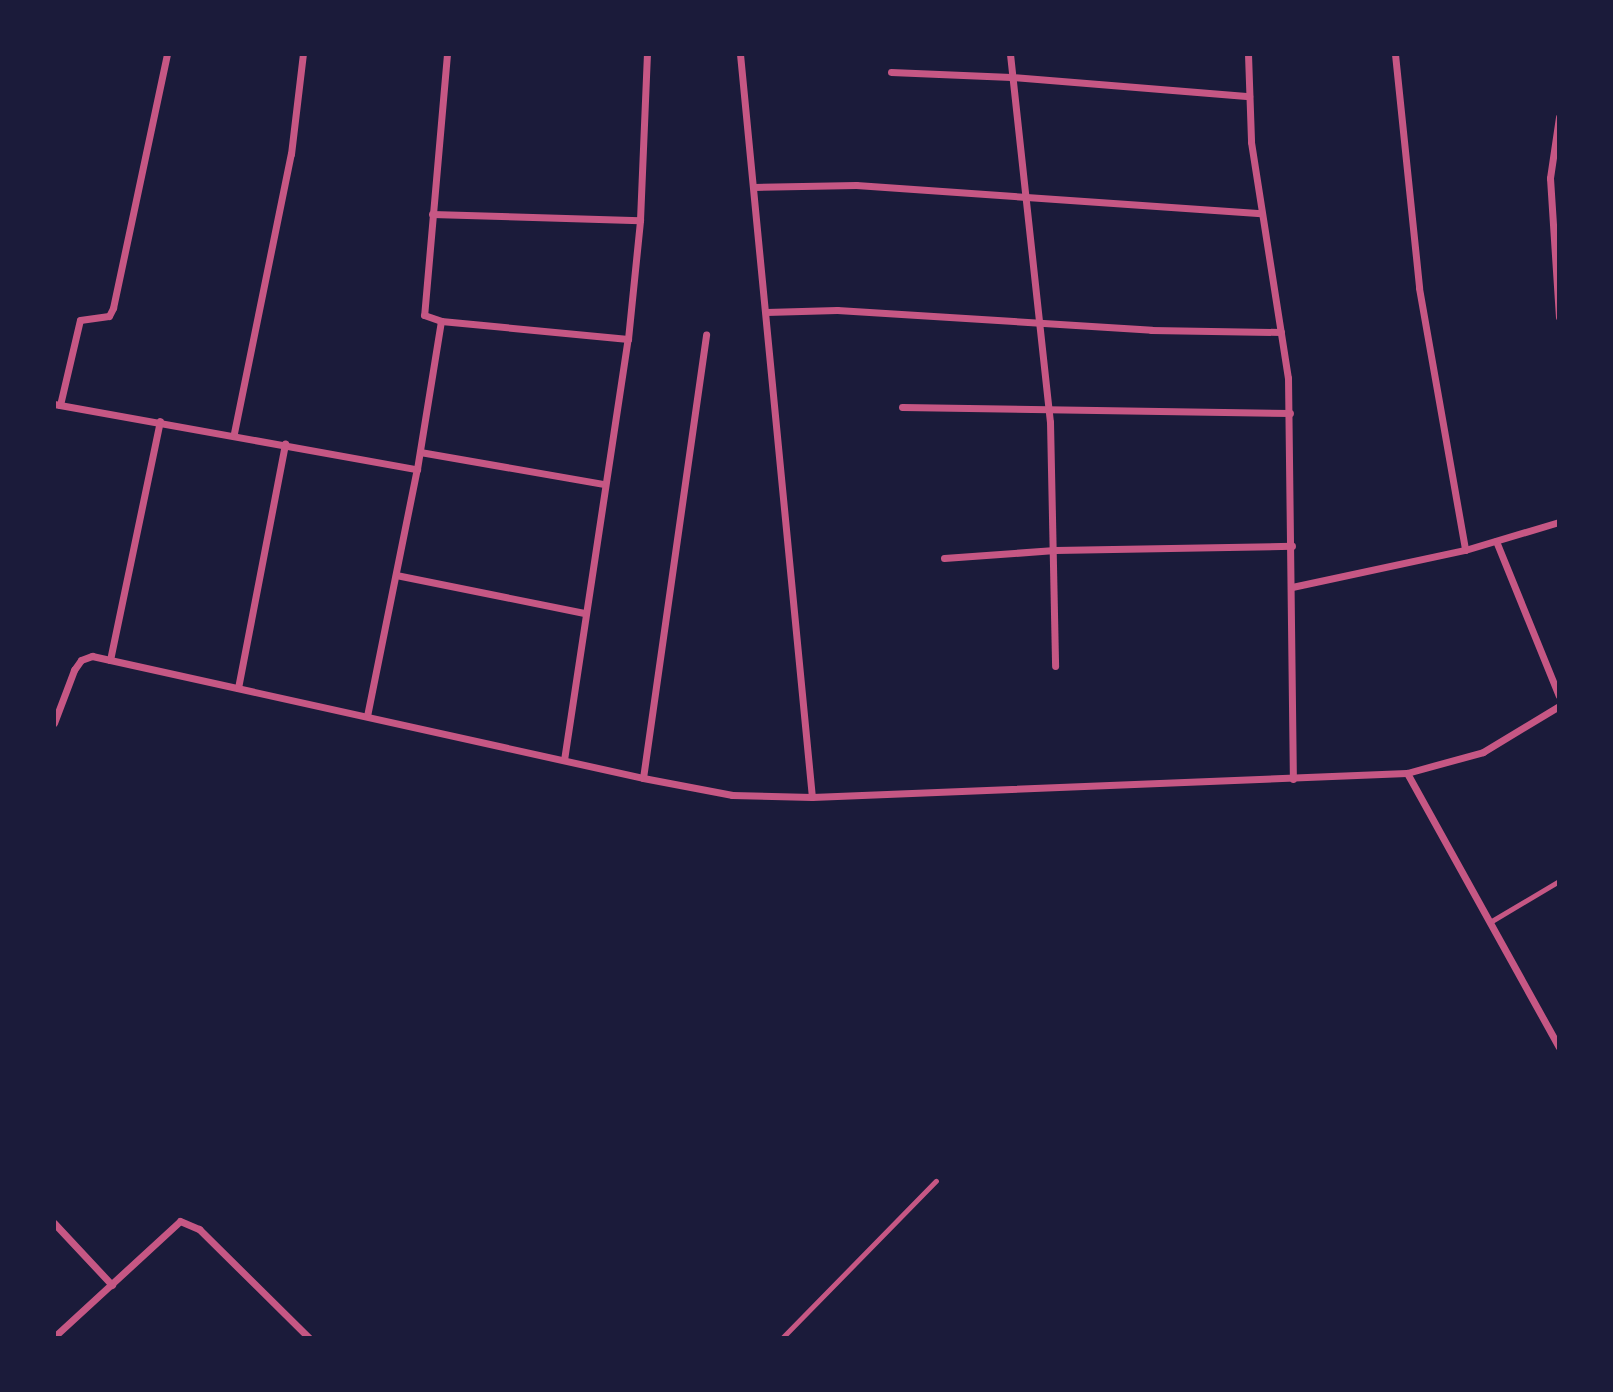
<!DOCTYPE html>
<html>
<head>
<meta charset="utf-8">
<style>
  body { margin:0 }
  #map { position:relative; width:1613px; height:1392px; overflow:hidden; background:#1b1b3a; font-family:Ubuntu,sans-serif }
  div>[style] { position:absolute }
  .service>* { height:5px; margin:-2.5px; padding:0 2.5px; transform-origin:2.5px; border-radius:2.5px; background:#c65784 }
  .minor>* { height:7px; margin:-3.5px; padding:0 3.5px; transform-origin:3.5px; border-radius:3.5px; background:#c65784 }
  span { translate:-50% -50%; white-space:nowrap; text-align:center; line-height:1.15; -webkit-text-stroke:5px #1b1b3a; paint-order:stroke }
  .frame { position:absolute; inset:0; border:56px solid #1b1b3a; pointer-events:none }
</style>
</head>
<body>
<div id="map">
  <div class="service">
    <i style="left:1490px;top:922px;width:80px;rotate:-30.7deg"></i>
    <i style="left:782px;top:1338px;width:220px;rotate:-45.6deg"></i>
  </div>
  <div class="minor">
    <i style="left:447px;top:54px;width:262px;rotate:95deg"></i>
    <i style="left:424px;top:315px;width:18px;rotate:19deg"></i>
    <i style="left:441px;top:321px;width:188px;rotate:5.5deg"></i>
    <i style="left:740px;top:54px;width:746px;rotate:84.47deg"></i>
    <i style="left:1010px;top:54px;width:370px;rotate:83.8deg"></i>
    <i style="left:1050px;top:422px;width:244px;rotate:88.8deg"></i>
    <i style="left:1248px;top:54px;width:88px;rotate:88deg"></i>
    <i style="left:1251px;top:142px;width:239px;rotate:81.1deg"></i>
    <i style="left:1288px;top:378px;width:401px;rotate:89.3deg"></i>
    <i style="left:1395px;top:54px;width:235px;rotate:84.1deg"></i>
    <i style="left:1419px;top:288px;width:266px;rotate:80deg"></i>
    <i style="left:891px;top:72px;width:120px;rotate:2.4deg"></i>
    <i style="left:1011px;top:77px;width:239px;rotate:4.6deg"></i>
    <i style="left:1559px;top:117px;width:62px;rotate:98.4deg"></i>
    <i style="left:1550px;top:178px;width:139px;rotate:86.3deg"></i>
    <i style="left:754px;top:187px;width:102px;rotate:-1.1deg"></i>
    <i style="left:856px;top:185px;width:406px;rotate:4deg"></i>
    <i style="left:432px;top:214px;width:208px;rotate:1.7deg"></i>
    <i style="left:766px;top:312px;width:71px;rotate:-1.6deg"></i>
    <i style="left:837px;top:310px;width:315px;rotate:3.6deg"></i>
    <i style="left:1151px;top:330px;width:130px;rotate:0.9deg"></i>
    <i style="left:54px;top:404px;width:369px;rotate:10.2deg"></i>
    <i style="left:60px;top:405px;width:87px;rotate:-76.8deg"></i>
    <i style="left:80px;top:320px;width:29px;rotate:-8deg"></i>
    <i style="left:109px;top:316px;width:9px;rotate:-63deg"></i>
    <i style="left:113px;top:308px;width:260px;rotate:-78deg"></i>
    <i style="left:902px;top:407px;width:388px;rotate:0.9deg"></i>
    <i style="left:234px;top:433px;width:285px;rotate:-78.5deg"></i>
    <i style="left:291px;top:154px;width:101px;rotate:-83.2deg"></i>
    <i style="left:420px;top:452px;width:187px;rotate:9.9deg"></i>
    <i style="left:1496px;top:541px;width:167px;rotate:67.9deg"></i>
    <i style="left:944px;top:558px;width:111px;rotate:-4.1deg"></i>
    <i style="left:1055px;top:550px;width:237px;rotate:-1deg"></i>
    <i style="left:396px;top:575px;width:192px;rotate:11.4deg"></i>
    <i style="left:1292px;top:587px;width:177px;rotate:-12.1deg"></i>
    <i style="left:1465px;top:550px;width:98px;rotate:-16.6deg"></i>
    <i style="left:110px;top:660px;width:244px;rotate:-78.2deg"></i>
    <i style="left:238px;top:688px;width:249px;rotate:-79.1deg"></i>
    <i style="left:367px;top:716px;width:252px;rotate:-78.6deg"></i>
    <i style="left:417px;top:469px;width:150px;rotate:-80.8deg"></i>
    <i style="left:54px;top:723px;width:57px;rotate:-69.3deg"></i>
    <i style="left:74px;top:670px;width:12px;rotate:-55deg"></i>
    <i style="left:81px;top:660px;width:12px;rotate:-20deg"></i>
    <i style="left:92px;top:656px;width:564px;rotate:12.48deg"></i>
    <i style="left:643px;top:778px;width:91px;rotate:10.8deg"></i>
    <i style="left:732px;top:795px;width:80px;rotate:1.4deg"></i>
    <i style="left:812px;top:797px;width:595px;rotate:-2.31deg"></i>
    <i style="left:1407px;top:773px;width:79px;rotate:-15.4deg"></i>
    <i style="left:1483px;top:752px;width:89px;rotate:-31.2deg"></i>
    <i style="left:564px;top:760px;width:426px;rotate:-81.4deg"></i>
    <i style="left:628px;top:339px;width:120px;rotate:-84.2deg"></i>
    <i style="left:640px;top:220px;width:166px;rotate:-87.6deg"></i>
    <i style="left:1407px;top:773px;width:313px;rotate:61deg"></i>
    <i style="left:643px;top:778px;width:448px;rotate:-81.9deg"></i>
    <i style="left:54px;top:1223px;width:85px;rotate:46.9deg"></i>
    <i style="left:54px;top:1337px;width:171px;rotate:-42.6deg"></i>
    <i style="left:180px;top:1221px;width:21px;rotate:23deg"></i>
    <i style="left:199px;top:1229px;width:155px;rotate:44.7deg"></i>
  </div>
  <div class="frame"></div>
</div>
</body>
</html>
